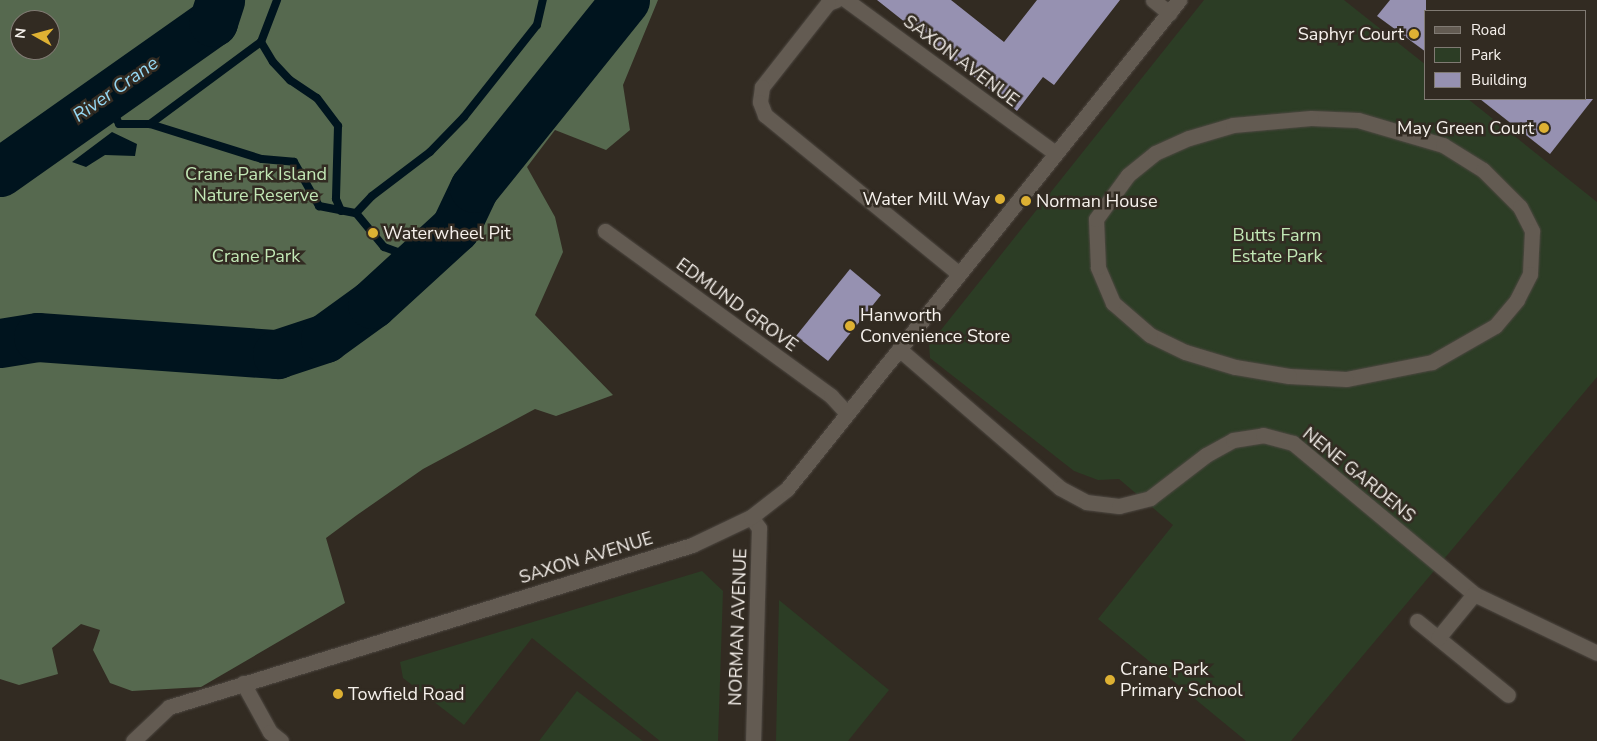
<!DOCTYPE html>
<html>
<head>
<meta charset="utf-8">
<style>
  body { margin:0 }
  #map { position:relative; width:1597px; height:741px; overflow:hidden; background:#322b22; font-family:"Nunito Sans",sans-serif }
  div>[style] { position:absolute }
  .green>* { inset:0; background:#2c3d25 }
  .forest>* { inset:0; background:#56694f }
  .water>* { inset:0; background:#00141e }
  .stream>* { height:8px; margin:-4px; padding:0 4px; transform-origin:4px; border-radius:4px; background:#00141e }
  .river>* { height:49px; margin:-24.5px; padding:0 24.5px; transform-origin:24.5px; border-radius:24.5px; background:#00141e }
  .building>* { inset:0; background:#9691b1 }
  .roads { filter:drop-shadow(0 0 1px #4e4842) drop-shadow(0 0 1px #4e4842) }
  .minor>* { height:15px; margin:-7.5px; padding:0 7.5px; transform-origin:7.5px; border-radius:7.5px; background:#635b52 }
  .dots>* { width:14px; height:14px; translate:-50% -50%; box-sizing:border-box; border:2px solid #322b22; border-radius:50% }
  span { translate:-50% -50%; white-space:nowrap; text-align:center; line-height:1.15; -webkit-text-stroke:5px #322b22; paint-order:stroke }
  .poi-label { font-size:18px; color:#f6f1ec }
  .right { translate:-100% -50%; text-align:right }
  .left { translate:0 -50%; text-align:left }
  .street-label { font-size:18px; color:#f6f1ec }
  .park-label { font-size:18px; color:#c2e7b5 }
  .water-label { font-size:19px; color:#95d7f2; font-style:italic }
  .legend { position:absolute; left:1424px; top:10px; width:162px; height:90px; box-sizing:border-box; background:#322b22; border:1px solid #807a73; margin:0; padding:6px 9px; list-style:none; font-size:15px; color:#f6f1ec }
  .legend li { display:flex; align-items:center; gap:10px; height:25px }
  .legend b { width:25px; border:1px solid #807a73 }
  .north { position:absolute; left:10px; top:10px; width:50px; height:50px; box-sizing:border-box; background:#322b22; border:1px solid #807a73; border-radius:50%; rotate:277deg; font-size:14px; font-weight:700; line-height:20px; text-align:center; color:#f6f1ec }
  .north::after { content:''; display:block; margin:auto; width:18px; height:22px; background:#deb133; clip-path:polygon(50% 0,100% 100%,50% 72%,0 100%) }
</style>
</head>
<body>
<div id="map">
  <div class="green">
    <i style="clip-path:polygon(1204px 0,1344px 0,1426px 65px,1426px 99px,1468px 99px,1597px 202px,1597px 377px,1291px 741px,1246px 741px,1098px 619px,1173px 525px,1119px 479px,1098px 480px,1074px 471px,930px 358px,929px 345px)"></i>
    <i style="clip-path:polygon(702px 571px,723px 591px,718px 741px,660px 741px,532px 638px,464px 725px,403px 678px,400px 662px)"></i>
    <i style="clip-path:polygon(779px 600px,889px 690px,848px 741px,776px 741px)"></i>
    <i style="clip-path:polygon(577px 691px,643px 741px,539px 741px)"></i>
  </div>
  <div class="forest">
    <i style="clip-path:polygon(evenodd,0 0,658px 0,623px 85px,630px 130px,606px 150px,555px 130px,527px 167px,555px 217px,563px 252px,535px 315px,613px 395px,556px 416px,535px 409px,423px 469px,357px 515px,326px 538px,345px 603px,201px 687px,132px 691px,110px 683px,93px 650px,100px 630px,81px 624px,52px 648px,58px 674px,19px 685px,0 679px,0 0,20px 20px,50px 20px,50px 50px,20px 50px,20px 20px)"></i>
  </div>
  <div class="water">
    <i style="clip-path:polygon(112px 132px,137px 144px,135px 156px,105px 155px,86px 167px,72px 162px)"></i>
  </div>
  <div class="stream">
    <i style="left:261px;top:42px;width:23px;rotate:59deg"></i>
    <i style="left:273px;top:62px;width:25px;rotate:47deg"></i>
    <i style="left:290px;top:80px;width:32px;rotate:34deg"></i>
    <i style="left:317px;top:98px;width:35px;rotate:53deg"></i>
    <i style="left:338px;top:126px;width:73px;rotate:91.6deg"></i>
    <i style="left:336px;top:199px;width:13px;rotate:67deg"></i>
    <i style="left:113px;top:111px;width:14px;rotate:65deg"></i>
    <i style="left:119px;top:124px;width:31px"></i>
    <i style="left:150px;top:124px;width:117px;rotate:17.4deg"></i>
    <i style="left:262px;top:159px;width:32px;rotate:5deg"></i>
    <i style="left:294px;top:162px;width:51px;rotate:60.4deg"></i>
    <i style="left:319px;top:206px;width:38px;rotate:11deg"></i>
    <i style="left:356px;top:213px;width:44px;rotate:50.5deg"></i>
    <i style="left:384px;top:247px;width:38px;rotate:20deg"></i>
    <i style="left:150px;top:124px;width:138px;rotate:-36.5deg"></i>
    <i style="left:261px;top:42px;width:45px;rotate:-69.1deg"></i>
    <i style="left:356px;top:213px;width:23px;rotate:-47deg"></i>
    <i style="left:372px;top:196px;width:73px;rotate:-37.2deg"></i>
    <i style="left:430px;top:152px;width:49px;rotate:-45.8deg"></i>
    <i style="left:464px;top:117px;width:117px;rotate:-51.6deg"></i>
    <i style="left:537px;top:25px;width:26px;rotate:-77deg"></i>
  </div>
  <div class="river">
    <i style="left:0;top:172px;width:261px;rotate:-35.2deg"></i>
    <i style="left:213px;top:22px;width:23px;rotate:-72deg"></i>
    <i style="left:0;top:343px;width:38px;rotate:-9deg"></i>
    <i style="left:38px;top:337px;width:240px;rotate:4.1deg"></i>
    <i style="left:277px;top:354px;width:51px;rotate:-18.4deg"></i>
    <i style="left:325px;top:338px;width:58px;rotate:-35.9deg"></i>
    <i style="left:372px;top:304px;width:113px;rotate:-42.5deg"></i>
    <i style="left:455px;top:228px;width:44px;rotate:-64.6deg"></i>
    <i style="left:474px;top:188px;width:241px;rotate:-51.2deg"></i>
  </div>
  <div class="building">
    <i style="clip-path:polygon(877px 0,951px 0,1004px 42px,1037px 0,1120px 0,1054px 85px,1043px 77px,1017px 111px)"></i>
    <i style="clip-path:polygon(1390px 0,1426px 0,1426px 52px,1377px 16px)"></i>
    <i style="clip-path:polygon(1480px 99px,1593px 99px,1550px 154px)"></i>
    <i style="clip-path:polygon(850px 269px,881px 295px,828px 361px,796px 336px)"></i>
  </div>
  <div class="roads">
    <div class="minor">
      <i style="left:836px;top:0;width:9px;rotate:159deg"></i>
      <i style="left:828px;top:3px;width:107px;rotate:128.2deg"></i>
      <i style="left:762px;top:87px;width:15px;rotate:98deg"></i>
      <i style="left:760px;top:102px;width:14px;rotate:69deg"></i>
      <i style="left:765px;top:115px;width:249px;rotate:39.3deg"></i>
      <i style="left:846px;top:0;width:258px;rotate:36.2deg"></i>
      <i style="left:1153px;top:0;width:21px;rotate:39deg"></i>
      <i style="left:1311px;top:118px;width:47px;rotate:2.4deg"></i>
      <i style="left:1358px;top:120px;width:89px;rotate:16.4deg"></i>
      <i style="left:1443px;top:145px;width:47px;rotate:32deg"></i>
      <i style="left:1483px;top:170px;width:52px;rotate:45deg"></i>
      <i style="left:1520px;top:207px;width:27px;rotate:63deg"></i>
      <i style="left:1532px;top:231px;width:43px;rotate:92.7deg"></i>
      <i style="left:1530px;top:274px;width:29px;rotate:117deg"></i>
      <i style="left:1517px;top:300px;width:34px;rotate:130deg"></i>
      <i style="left:1495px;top:326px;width:73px;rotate:150.3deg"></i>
      <i style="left:1432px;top:362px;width:88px;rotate:168.8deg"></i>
      <i style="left:1346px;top:379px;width:57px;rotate:-177deg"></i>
      <i style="left:1289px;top:376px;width:55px;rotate:-170.5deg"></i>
      <i style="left:1235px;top:367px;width:52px;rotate:-163.3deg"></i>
      <i style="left:1185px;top:352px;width:39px;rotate:-154deg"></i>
      <i style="left:1150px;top:335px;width:49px;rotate:-139.1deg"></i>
      <i style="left:1113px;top:303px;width:39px;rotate:-113deg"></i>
      <i style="left:1098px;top:267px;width:48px;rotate:-92.4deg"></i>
      <i style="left:1096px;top:219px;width:54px;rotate:-54deg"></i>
      <i style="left:1128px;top:175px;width:35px;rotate:-39deg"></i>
      <i style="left:1155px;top:153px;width:37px;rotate:-24deg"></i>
      <i style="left:1189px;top:138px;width:46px;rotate:-16.5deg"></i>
      <i style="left:1233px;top:125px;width:78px;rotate:-5.1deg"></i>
      <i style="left:605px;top:231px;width:280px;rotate:36.1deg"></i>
      <i style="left:831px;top:396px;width:22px;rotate:47deg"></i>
      <i style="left:899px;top:349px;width:213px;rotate:40.8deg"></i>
      <i style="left:1060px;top:488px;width:30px;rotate:28deg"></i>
      <i style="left:1086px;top:502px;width:33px;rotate:7deg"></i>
      <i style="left:1119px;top:506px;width:32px;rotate:-14deg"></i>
      <i style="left:1150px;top:498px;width:71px;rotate:-37.5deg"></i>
      <i style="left:1206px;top:455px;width:31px;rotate:-29deg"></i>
      <i style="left:1233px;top:440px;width:30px;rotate:-9deg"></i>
      <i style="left:1263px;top:435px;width:31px;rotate:15deg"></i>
      <i style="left:1293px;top:443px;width:236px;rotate:39.8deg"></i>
      <i style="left:1474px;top:594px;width:136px;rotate:25.6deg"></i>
      <i style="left:751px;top:517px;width:14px;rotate:54deg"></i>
      <i style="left:759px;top:528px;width:213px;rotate:91.6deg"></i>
      <i style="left:1417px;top:621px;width:117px;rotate:39.1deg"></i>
      <i style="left:1438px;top:638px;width:57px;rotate:-50.7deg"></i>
      <i style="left:243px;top:683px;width:56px;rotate:61.1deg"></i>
      <i style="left:270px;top:732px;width:14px;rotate:39deg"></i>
      <i style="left:133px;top:741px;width:50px;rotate:-43.4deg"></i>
      <i style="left:169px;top:707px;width:548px;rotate:-17.21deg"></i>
      <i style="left:692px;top:545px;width:65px;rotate:-25.4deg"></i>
      <i style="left:751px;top:517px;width:46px;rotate:-37.9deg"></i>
      <i style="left:787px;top:489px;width:627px;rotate:-51.28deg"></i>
    </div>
  </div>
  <div class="dots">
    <i style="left:1414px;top:34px;background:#deb133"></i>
    <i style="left:1544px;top:128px;background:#deb133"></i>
    <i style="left:1000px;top:199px;background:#deb133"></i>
    <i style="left:1026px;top:201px;background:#deb133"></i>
    <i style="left:373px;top:233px;background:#deb133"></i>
    <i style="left:850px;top:326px;background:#deb133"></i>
    <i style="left:1110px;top:680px;background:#deb133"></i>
    <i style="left:338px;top:694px;background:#deb133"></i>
  </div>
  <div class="poi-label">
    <span class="right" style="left:1404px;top:34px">Saphyr Court</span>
    <span class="right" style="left:1534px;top:128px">May Green Court</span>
    <span class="right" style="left:990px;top:199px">Water Mill Way</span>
    <span class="left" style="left:1036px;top:201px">Norman House</span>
    <span class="left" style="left:383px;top:233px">Waterwheel Pit</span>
    <span class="left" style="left:860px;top:326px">Hanworth<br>Convenience Store</span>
    <span class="left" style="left:1120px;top:680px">Crane Park<br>Primary School</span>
    <span class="left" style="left:348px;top:694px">Towfield Road</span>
  </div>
  <div class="street-label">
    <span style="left:961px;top:61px;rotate:37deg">SAXON AVENUE</span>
    <span style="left:737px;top:305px;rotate:36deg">EDMUND GROVE</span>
    <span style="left:1359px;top:475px;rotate:39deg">NENE GARDENS</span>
    <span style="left:586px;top:558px;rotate:-17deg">SAXON AVENUE</span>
    <span style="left:738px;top:627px;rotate:-88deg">NORMAN AVENUE</span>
  </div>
  <div class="park-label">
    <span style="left:256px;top:185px">Crane Park Island<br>Nature Reserve</span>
    <span style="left:1277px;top:246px">Butts Farm<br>Estate Park</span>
    <span style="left:256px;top:256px">Crane Park</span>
  </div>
  <div class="water-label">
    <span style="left:116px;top:90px;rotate:-35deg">River Crane</span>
  </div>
  <ul class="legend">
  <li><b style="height:6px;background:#635b52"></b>Road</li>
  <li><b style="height:14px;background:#2c3d25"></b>Park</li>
  <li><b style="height:14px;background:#9691b1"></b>Building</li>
  </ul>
  <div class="north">N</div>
</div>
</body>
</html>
